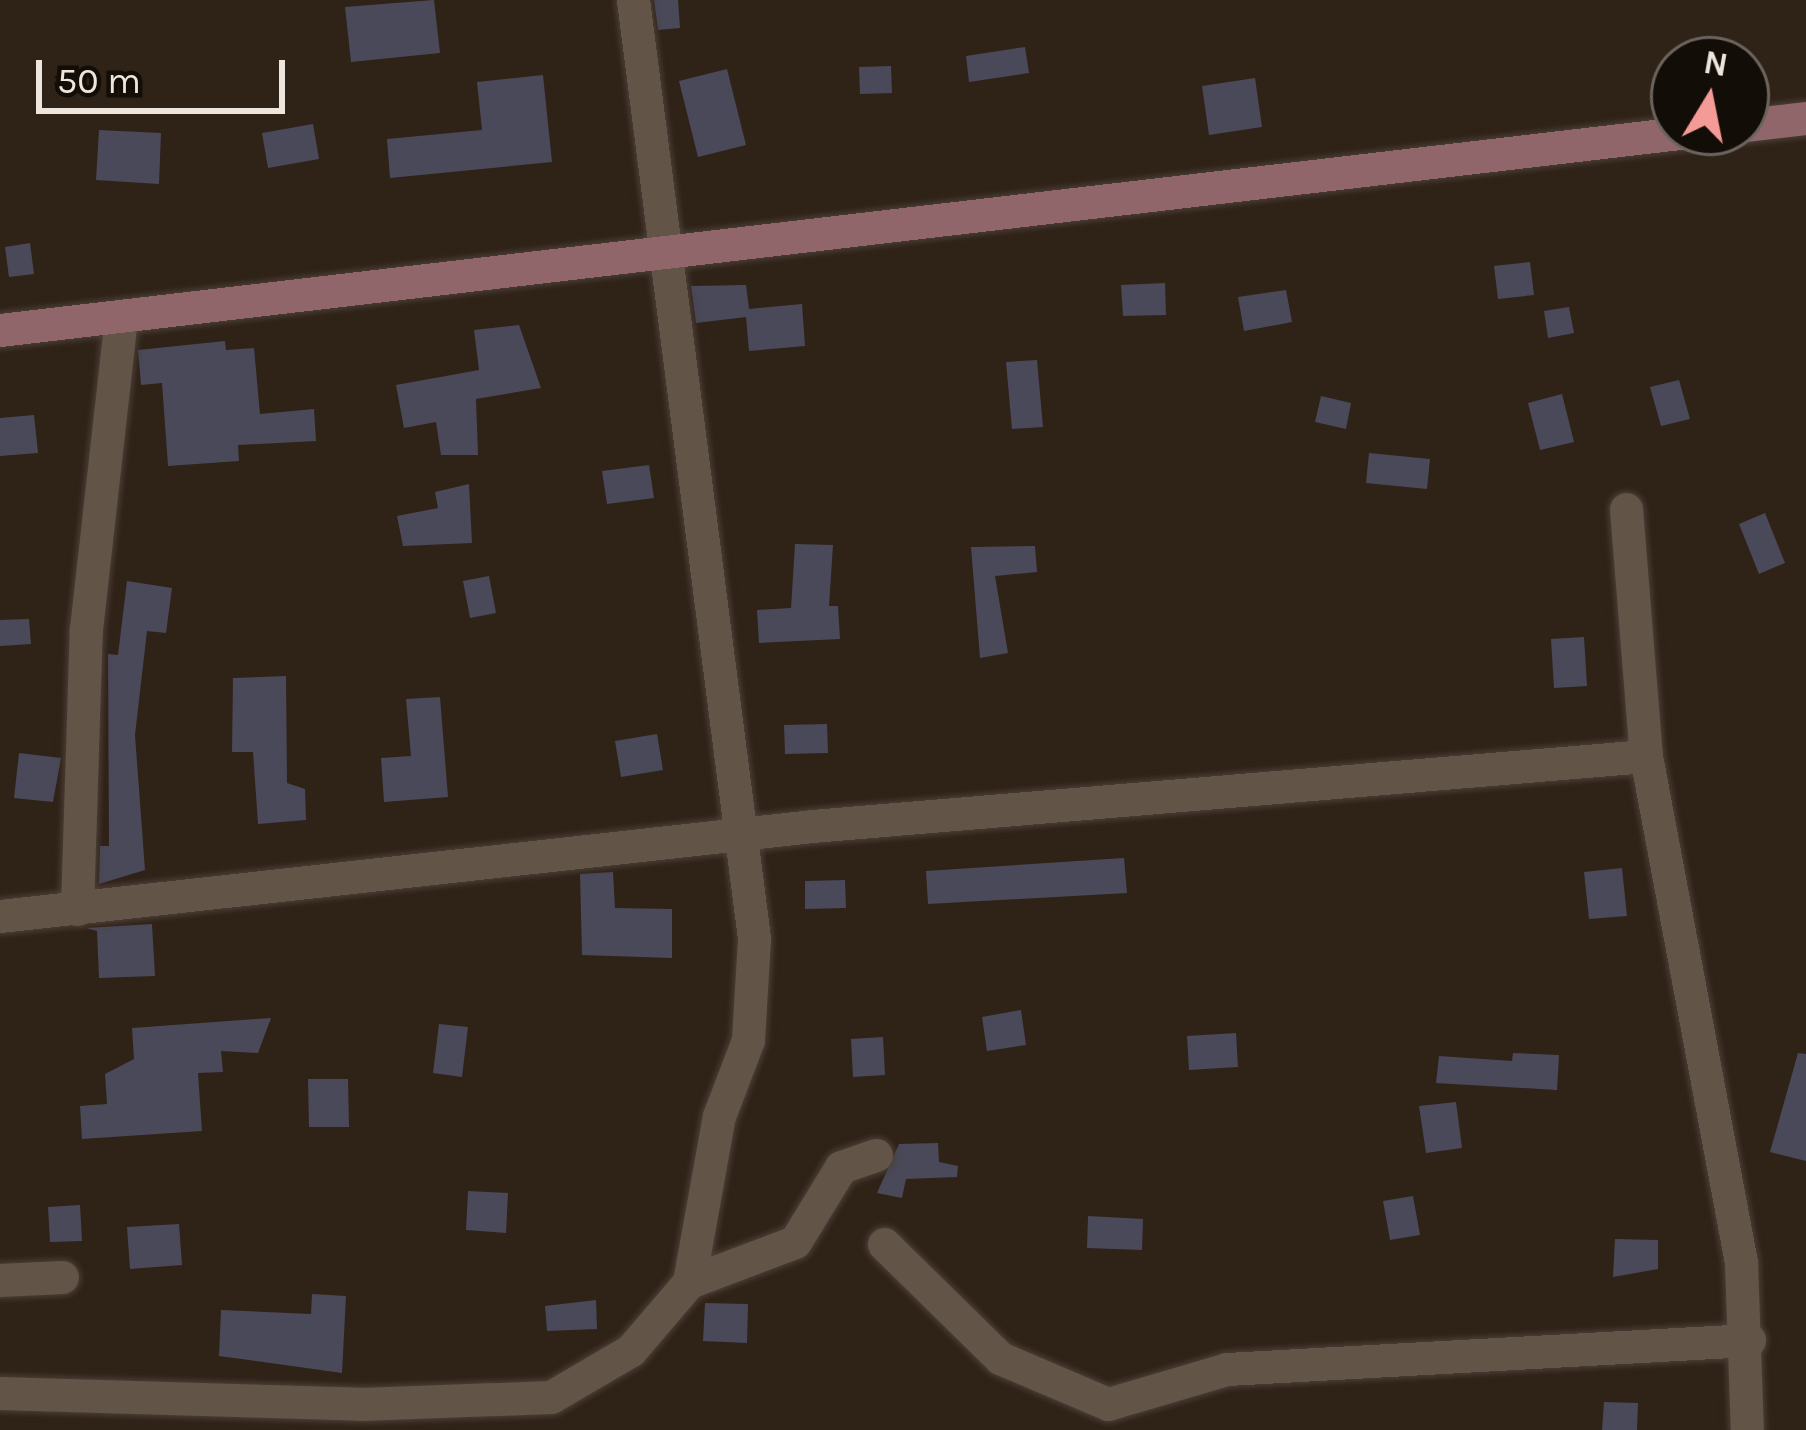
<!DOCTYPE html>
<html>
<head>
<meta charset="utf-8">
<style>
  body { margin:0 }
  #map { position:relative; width:1806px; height:1430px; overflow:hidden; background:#2f2217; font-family:Karla,sans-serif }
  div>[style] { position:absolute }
  .building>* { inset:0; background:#4a495a }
  .roads { filter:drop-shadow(0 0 3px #4b3f37) drop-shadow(0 0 3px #4b3f37) }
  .minor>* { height:33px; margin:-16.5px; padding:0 16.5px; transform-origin:16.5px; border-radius:16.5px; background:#635448 }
  .secondary>* { height:33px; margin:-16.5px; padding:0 16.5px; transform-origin:16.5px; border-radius:16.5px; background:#91666a }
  span { translate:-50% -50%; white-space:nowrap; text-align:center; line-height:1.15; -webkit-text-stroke:9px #130d08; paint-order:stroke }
  .north { position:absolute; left:1650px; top:36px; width:120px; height:120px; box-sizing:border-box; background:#130d08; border:3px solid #6b635d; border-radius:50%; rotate:10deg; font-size:33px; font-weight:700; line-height:48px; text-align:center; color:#eee5dd }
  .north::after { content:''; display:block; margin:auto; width:42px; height:54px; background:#f59b97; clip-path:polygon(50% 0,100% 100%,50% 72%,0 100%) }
  .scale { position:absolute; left:36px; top:60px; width:249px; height:54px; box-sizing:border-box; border:6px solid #eee5dd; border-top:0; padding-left:15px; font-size:36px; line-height:42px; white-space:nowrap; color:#eee5dd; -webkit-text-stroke:9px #130d08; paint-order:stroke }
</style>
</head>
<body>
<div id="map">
  <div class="building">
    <i style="clip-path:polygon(434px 0,440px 53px,351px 62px,345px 7px)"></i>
    <i style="clip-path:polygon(654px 0,678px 0,680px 28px,658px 30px)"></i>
    <i style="clip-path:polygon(1025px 47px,1029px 73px,969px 82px,966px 56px)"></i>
    <i style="clip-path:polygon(891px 66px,892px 93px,860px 94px,859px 67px)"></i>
    <i style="clip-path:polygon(727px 69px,746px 145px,698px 157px,679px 81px)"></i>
    <i style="clip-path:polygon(543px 75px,552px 162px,390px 178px,387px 139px,482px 130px,477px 82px)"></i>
    <i style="clip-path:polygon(1255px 78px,1262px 127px,1209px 135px,1202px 86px)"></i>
    <i style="clip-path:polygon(313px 124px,319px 159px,268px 168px,262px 133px)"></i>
    <i style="clip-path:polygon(99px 130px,161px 133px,159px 184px,96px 180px)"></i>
    <i style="clip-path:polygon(30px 243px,34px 274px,9px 277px,5px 247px)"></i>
    <i style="clip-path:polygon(1530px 262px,1534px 295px,1498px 299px,1494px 266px)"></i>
    <i style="clip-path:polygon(1165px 283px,1166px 315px,1123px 316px,1121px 285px)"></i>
    <i style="clip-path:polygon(746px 285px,749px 309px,802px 304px,805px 346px,749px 351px,746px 317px,696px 323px,691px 286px)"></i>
    <i style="clip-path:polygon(1286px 290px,1292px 322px,1244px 331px,1238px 297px)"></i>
    <i style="clip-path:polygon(1569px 307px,1574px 333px,1548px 338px,1544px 311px)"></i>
    <i style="clip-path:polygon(519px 325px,541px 388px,476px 399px,478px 455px,441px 455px,436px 422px,404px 428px,396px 385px,479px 370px,474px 330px)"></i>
    <i style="clip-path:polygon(225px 341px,226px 350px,254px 348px,260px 414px,314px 409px,316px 441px,238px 445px,239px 461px,168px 466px,162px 383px,141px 385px,138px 350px)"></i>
    <i style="clip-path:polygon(1037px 360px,1043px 427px,1012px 429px,1006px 362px)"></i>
    <i style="clip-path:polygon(1679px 380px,1690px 419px,1661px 426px,1650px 387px)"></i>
    <i style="clip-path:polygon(1562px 394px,1574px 442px,1540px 450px,1528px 403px)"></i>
    <i style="clip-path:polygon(1321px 396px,1351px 403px,1346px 429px,1315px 422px)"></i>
    <i style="clip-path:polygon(34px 415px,38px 453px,0 456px,0 418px)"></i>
    <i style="clip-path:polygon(1369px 453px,1430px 459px,1427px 489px,1366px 483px)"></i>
    <i style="clip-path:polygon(649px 465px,654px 498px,607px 504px,602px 471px)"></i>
    <i style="clip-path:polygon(469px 484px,472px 543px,403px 546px,397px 516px,438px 508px,435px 492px)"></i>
    <i style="clip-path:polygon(1765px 513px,1785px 563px,1759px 574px,1739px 524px)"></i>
    <i style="clip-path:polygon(795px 544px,833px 545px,829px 606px,838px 606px,840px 639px,759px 643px,757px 610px,791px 608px)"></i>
    <i style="clip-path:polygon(1035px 546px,1037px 572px,995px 576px,1008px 653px,980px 658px,971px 547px)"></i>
    <i style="clip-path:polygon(489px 576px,496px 613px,470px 618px,463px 581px)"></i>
    <i style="clip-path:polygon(127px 581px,172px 588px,166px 633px,147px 631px,135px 735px,145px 870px,99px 884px,100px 846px,109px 846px,108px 654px,118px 655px)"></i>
    <i style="clip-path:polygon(29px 619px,31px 644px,0 646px,0 620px)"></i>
    <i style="clip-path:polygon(1584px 637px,1587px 686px,1554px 688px,1551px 639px)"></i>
    <i style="clip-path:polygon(286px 676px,287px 783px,305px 789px,306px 820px,258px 824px,253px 752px,232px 752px,233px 678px)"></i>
    <i style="clip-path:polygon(440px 697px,448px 797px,384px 802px,381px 758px,411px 756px,406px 699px)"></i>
    <i style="clip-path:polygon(827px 724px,828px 753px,785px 754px,784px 725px)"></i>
    <i style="clip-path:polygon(657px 734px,663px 770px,621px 777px,615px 741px)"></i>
    <i style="clip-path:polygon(19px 753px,61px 758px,53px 802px,14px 798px)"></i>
    <i style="clip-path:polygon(1124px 858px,1127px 893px,928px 904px,926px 871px)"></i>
    <i style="clip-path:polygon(1622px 868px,1627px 916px,1589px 919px,1584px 872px)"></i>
    <i style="clip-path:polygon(613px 872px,615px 908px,672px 909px,672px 958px,582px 955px,580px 874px)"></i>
    <i style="clip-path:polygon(845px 880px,846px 908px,805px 909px,805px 881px)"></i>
    <i style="clip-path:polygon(152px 924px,155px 976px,99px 978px,97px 931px,86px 928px)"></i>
    <i style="clip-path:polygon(1021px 1010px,1026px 1045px,987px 1051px,982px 1017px)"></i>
    <i style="clip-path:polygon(271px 1018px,258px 1053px,221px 1051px,223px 1072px,198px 1073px,202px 1131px,82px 1139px,80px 1106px,107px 1104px,105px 1074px,134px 1059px,132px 1028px)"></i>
    <i style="clip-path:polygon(439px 1024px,468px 1027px,462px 1077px,433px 1073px)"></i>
    <i style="clip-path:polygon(1236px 1033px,1238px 1067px,1189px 1070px,1187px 1036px)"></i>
    <i style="clip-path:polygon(883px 1037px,885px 1075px,853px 1077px,851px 1039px)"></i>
    <i style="clip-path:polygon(1513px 1053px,1559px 1055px,1557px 1090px,1436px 1083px,1439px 1056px,1512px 1061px)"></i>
    <i style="clip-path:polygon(1798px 1053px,1806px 1054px,1806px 1161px,1770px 1152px)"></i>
    <i style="clip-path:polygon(308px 1079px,348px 1079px,349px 1127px,309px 1127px)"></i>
    <i style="clip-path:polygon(1456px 1102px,1462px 1148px,1426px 1153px,1419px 1106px)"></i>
    <i style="clip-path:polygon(938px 1143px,939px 1162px,958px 1166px,957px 1177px,906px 1179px,902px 1198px,877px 1193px,899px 1144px)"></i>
    <i style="clip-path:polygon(468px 1191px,508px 1193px,506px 1233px,466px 1230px)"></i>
    <i style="clip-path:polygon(1413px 1196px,1420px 1235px,1390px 1240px,1383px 1201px)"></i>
    <i style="clip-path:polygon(80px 1205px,82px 1241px,50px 1242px,48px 1207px)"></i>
    <i style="clip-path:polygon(1088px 1216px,1143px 1219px,1142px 1250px,1087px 1248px)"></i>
    <i style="clip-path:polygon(179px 1224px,182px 1265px,130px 1269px,127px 1227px)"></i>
    <i style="clip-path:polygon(1615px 1239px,1658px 1240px,1658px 1269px,1613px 1277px)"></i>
    <i style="clip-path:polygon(312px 1294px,346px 1296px,342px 1373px,219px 1356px,221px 1310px,311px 1314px)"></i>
    <i style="clip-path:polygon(596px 1300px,597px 1329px,547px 1331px,545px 1306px)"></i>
    <i style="clip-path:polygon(705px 1303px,748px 1304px,747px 1343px,703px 1341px)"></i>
    <i style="clip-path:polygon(1604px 1402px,1638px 1403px,1637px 1430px,1602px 1430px)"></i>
  </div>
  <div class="roads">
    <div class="minor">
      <i style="left:1626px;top:509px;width:248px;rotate:85.4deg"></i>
      <i style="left:1646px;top:756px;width:515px;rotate:79.37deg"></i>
      <i style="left:1741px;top:1262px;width:168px;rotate:88deg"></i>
      <i style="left:77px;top:909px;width:280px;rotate:-88.2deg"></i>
      <i style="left:86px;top:629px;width:315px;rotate:-83.6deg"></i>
      <i style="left:0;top:916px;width:817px;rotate:-6.32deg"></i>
      <i style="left:812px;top:826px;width:837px;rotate:-4.8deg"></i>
      <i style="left:884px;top:1244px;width:163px;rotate:44.5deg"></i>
      <i style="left:1000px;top:1358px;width:117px;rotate:23.1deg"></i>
      <i style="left:1108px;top:1404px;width:124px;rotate:-16.4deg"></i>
      <i style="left:1227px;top:1369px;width:523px;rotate:-3.18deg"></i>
      <i style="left:0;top:1280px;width:62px;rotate:-2.8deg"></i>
      <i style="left:689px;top:1282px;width:113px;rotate:-20.7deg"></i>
      <i style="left:795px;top:1242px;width:88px;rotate:-58.5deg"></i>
      <i style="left:841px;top:1167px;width:37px;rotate:-19deg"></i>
      <i style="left:0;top:1393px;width:361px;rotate:1.7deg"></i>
      <i style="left:361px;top:1404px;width:190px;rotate:-2.1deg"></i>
      <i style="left:551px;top:1397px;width:93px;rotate:-30.4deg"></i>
      <i style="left:631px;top:1350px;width:89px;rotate:-49.5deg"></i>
      <i style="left:689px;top:1282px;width:169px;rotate:-79.8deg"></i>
      <i style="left:719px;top:1116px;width:81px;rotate:-69.1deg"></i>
      <i style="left:748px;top:1040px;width:102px;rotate:-86.6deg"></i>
      <i style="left:754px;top:938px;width:946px;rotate:-97.35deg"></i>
    </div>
    <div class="secondary">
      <i style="left:1746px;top:125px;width:60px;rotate:-6.7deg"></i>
      <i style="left:0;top:330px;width:1700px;rotate:-6.69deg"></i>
    </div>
  </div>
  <div class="north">N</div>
  <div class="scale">50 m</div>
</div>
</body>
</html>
